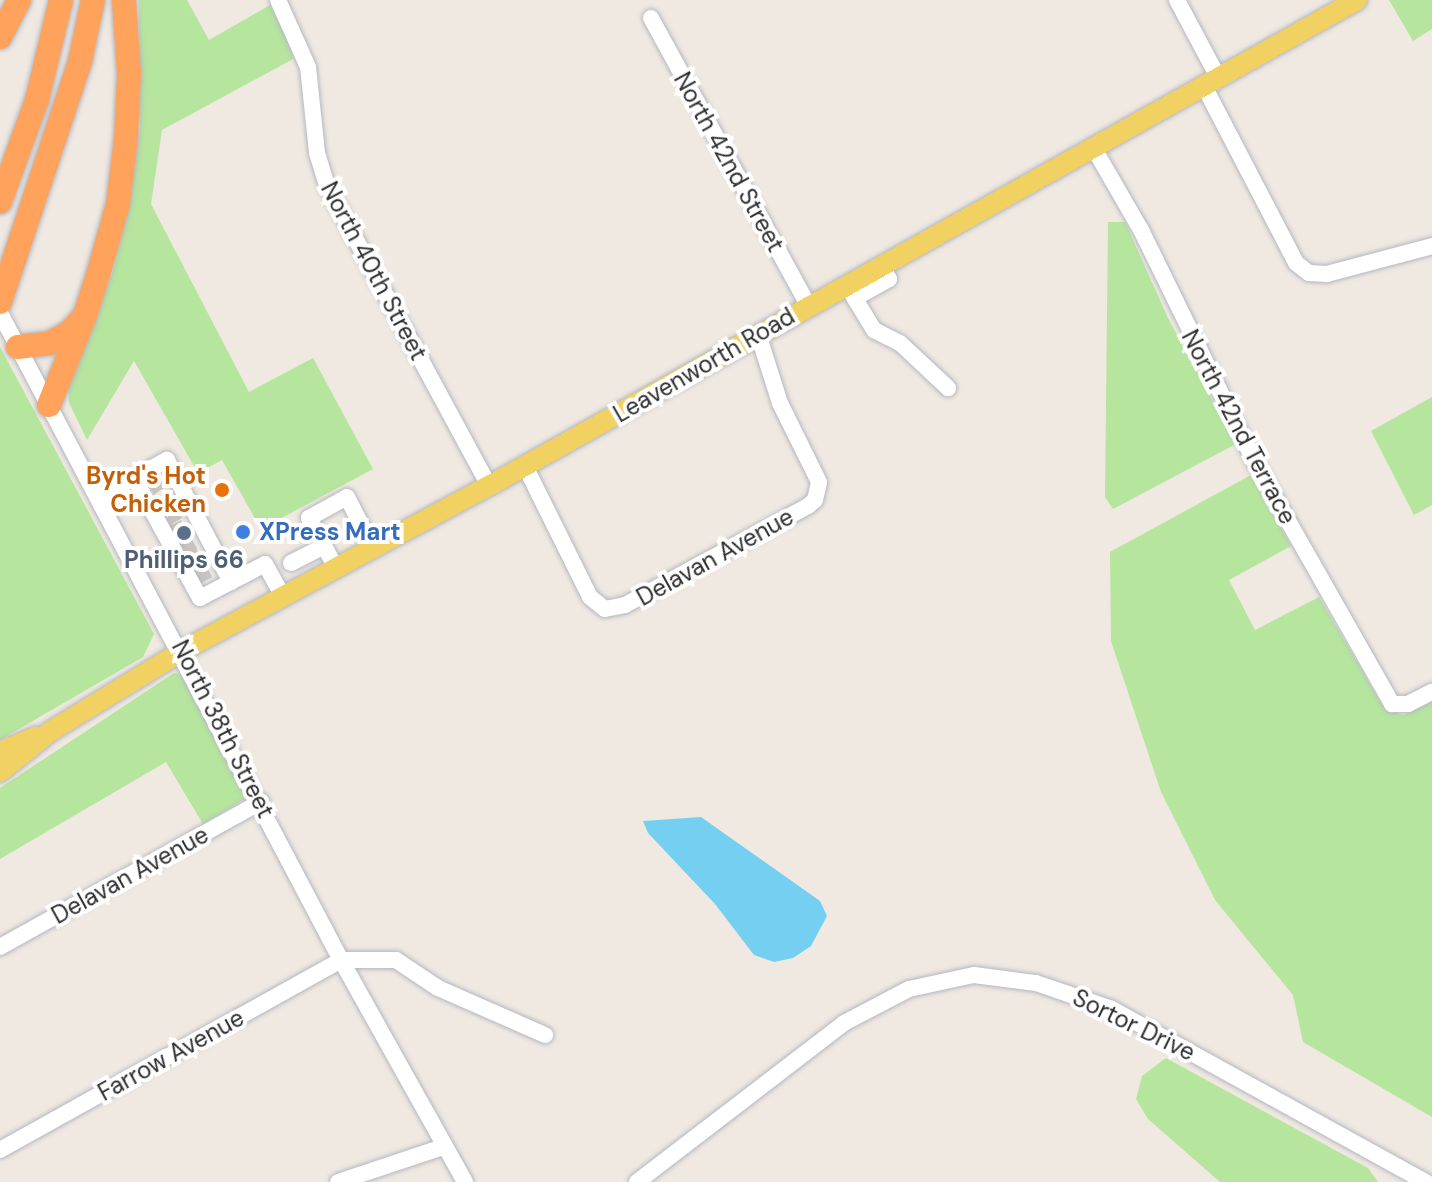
<!DOCTYPE html>
<html>
<head>
<meta charset="utf-8">
<style>
  body { margin:0 }
  #map { position:relative; width:1432px; height:1182px; overflow:hidden; background:#efe9e1; font-family:"DM Sans",sans-serif }
  div>[style] { position:absolute }
  .green>* { inset:0; background:#b6e59e }
  .water>* { inset:0; background:#75cff0 }
  .minor-tunnel>* { height:16px; margin-top:-8px; transform-origin:0; background:repeating-linear-gradient(90deg,#c8c4bd 0 16px,transparent 0 24px) }
  .roads { filter:drop-shadow(0 0 2px #b4b7c1) drop-shadow(0 0 2px #b4b7c1) }
  .minor>* { height:16px; margin:-8px; padding:0 8px; transform-origin:8px; border-radius:8px; background:#fff }
  .major>* { height:20px; margin:-10px; padding:0 10px; transform-origin:10px; border-radius:10px; background:#f2d163 }
  .highway>* { height:24px; margin:-12px; padding:0 12px; transform-origin:12px; border-radius:12px; background:#ffa35c }
  .dots>* { width:22px; height:22px; translate:-50% -50%; box-sizing:border-box; border:4px solid #fff; border-radius:50% }
  span { translate:-50% -50%; white-space:nowrap; text-align:center; line-height:1.15; -webkit-text-stroke:8px #fff; paint-order:stroke }
  .street-label { font-size:24px; color:#2e2e2e }
  .food-label { font-size:24px; color:#c56008; font-weight:700 }
  .right { translate:-100% -50%; text-align:right }
  .shop-label { font-size:24px; color:#366cbe; font-weight:700 }
  .left { translate:0 -50%; text-align:left }
  .service-label { font-size:24px; color:#4e5e75; font-weight:700 }
</style>
</head>
<body>
<div id="map">
  <div class="green">
    <i style="clip-path:polygon(139px 0,187px 0,209px 40px,270px 5px,290px 44px,293px 59px,162px 130px,151px 204px,249px 392px,313px 358px,373px 469px,261px 529px,222px 460px,198px 473px,134px 361px,87px 440px,69px 403px,68px 383px,112px 275px,129px 202px,140px 129px)"></i>
    <i style="clip-path:polygon(1389px 0,1432px 0,1432px 29px,1413px 41px)"></i>
    <i style="clip-path:polygon(1108px 222px,1125px 222px,1168px 318px,1236px 444px,1113px 509px,1105px 497px)"></i>
    <i style="clip-path:polygon(0 347px,154px 634px,143px 657px,0 740px)"></i>
    <i style="clip-path:polygon(1432px 397px,1432px 505px,1414px 515px,1371px 431px)"></i>
    <i style="clip-path:polygon(1251px 475px,1291px 546px,1229px 580px,1255px 630px,1319px 597px,1385px 710px,1404px 715px,1432px 702px,1432px 1117px,1303px 1042px,1293px 995px,1215px 900px,1161px 792px,1111px 641px,1110px 552px)"></i>
    <i style="clip-path:polygon(174px 673px,185px 675px,248px 797px,203px 824px,166px 762px,0 859px,0 788px)"></i>
    <i style="clip-path:polygon(1166px 1058px,1368px 1168px,1378px 1182px,1220px 1182px,1148px 1119px,1136px 1099px,1142px 1076px)"></i>
  </div>
  <div class="water">
    <i style="clip-path:polygon(701px 817px,820px 901px,827px 916px,811px 946px,793px 958px,774px 962px,754px 955px,715px 904px,648px 833px,643px 821px)"></i>
  </div>
  <div class="minor-tunnel">
    <i style="left:150px;top:487px;width:14px;rotate:-30deg"></i>
    <i style="left:158px;top:506px;width:15px;rotate:-28deg"></i>
    <i style="left:166px;top:518px;width:14px;rotate:-30deg"></i>
    <i style="left:173px;top:533px;width:13px;rotate:-27deg"></i>
    <i style="left:182px;top:548px;width:13px;rotate:-29deg"></i>
    <i style="left:188px;top:561px;width:13px;rotate:-27deg"></i>
    <i style="left:197px;top:576px;width:13px;rotate:-27deg"></i>
  </div>
  <div class="roads">
    <div class="minor">
      <i style="left:278px;top:0;width:73px;rotate:65.9deg"></i>
      <i style="left:308px;top:67px;width:86px;rotate:84deg"></i>
      <i style="left:317px;top:153px;width:37px;rotate:73deg"></i>
      <i style="left:328px;top:188px;width:339px;rotate:61.6deg"></i>
      <i style="left:1177px;top:0;width:87px;rotate:62deg"></i>
      <i style="left:651px;top:18px;width:327px;rotate:61.3deg"></i>
      <i style="left:1204px;top:86px;width:199px;rotate:62.5deg"></i>
      <i style="left:1296px;top:263px;width:16px;rotate:38deg"></i>
      <i style="left:1309px;top:273px;width:18px;rotate:3deg"></i>
      <i style="left:1327px;top:274px;width:109px;rotate:-14.9deg"></i>
      <i style="left:1093px;top:147px;width:96px;rotate:60deg"></i>
      <i style="left:1141px;top:230px;width:255px;rotate:63.9deg"></i>
      <i style="left:1253px;top:459px;width:282px;rotate:60.4deg"></i>
      <i style="left:1392px;top:704px;width:16px"></i>
      <i style="left:1408px;top:704px;width:27px;rotate:-27deg"></i>
      <i style="left:846px;top:284px;width:54px;rotate:58.7deg"></i>
      <i style="left:874px;top:330px;width:29px;rotate:27deg"></i>
      <i style="left:900px;top:343px;width:66px;rotate:43.2deg"></i>
      <i style="left:855px;top:298px;width:39px;rotate:-29deg"></i>
      <i style="left:889px;top:279px;width:16px;rotate:-120deg"></i>
      <i style="left:0;top:313px;width:731px;rotate:62.21deg"></i>
      <i style="left:341px;top:960px;width:254px;rotate:60.8deg"></i>
      <i style="left:525px;top:466px;width:146px;rotate:63.6deg"></i>
      <i style="left:590px;top:597px;width:19px;rotate:39deg"></i>
      <i style="left:605px;top:609px;width:20px;rotate:-11deg"></i>
      <i style="left:625px;top:605px;width:208px;rotate:-28.4deg"></i>
      <i style="left:808px;top:506px;width:9px;rotate:-41deg"></i>
      <i style="left:815px;top:500px;width:18px;rotate:-77deg"></i>
      <i style="left:819px;top:482px;width:88px;rotate:-116.3deg"></i>
      <i style="left:780px;top:403px;width:72px;rotate:-107.7deg"></i>
      <i style="left:134px;top:478px;width:38px;rotate:-29deg"></i>
      <i style="left:167px;top:460px;width:138px;rotate:62.3deg"></i>
      <i style="left:100px;top:497px;width:39px;rotate:-29deg"></i>
      <i style="left:134px;top:478px;width:137px;rotate:61.2deg"></i>
      <i style="left:200px;top:598px;width:73px;rotate:-27.6deg"></i>
      <i style="left:265px;top:564px;width:37px;rotate:61deg"></i>
      <i style="left:291px;top:563px;width:37px;rotate:-27deg"></i>
      <i style="left:336px;top:568px;width:57px;rotate:-118.4deg"></i>
      <i style="left:309px;top:518px;width:43px;rotate:-28.9deg"></i>
      <i style="left:347px;top:497px;width:57px;rotate:63deg"></i>
      <i style="left:0;top:947px;width:299px;rotate:-29.1deg"></i>
      <i style="left:0;top:1150px;width:390px;rotate:-29.1deg"></i>
      <i style="left:341px;top:960px;width:55px"></i>
      <i style="left:396px;top:960px;width:50px;rotate:33.7deg"></i>
      <i style="left:438px;top:988px;width:117px;rotate:23.7deg"></i>
      <i style="left:338px;top:1182px;width:111px;rotate:-18.4deg"></i>
      <i style="left:637px;top:1182px;width:261px;rotate:-37.5deg"></i>
      <i style="left:844px;top:1023px;width:73px;rotate:-27.6deg"></i>
      <i style="left:909px;top:989px;width:66px;rotate:-12.2deg"></i>
      <i style="left:974px;top:975px;width:63px;rotate:7.4deg"></i>
      <i style="left:1036px;top:983px;width:80px;rotate:18.9deg"></i>
      <i style="left:1112px;top:1009px;width:359px;rotate:28.9deg"></i>
    </div>
    <div class="major">
      <i style="left:0;top:752px;width:39px;rotate:-23deg"></i>
      <i style="left:0;top:772px;width:65px;rotate:-38.8deg"></i>
      <i style="left:51px;top:731px;width:153px;rotate:-31.4deg"></i>
      <i style="left:182px;top:651px;width:349px;rotate:-28.3deg"></i>
      <i style="left:489px;top:486px;width:995px;rotate:-29.24deg"></i>
    </div>
    <div class="highway">
      <i style="left:0;top:37px;width:42px;rotate:-62.8deg"></i>
      <i style="left:0;top:202px;width:109px;rotate:-70.1deg"></i>
      <i style="left:37px;top:100px;width:103px;rotate:-76.5deg"></i>
      <i style="left:0;top:302px;width:254px;rotate:-71.6deg"></i>
      <i style="left:80px;top:61px;width:62px;rotate:-78deg"></i>
      <i style="left:18px;top:347px;width:32px;rotate:-7deg"></i>
      <i style="left:50px;top:343px;width:21px;rotate:-28deg"></i>
      <i style="left:69px;top:333px;width:24px;rotate:-48deg"></i>
      <i style="left:85px;top:315px;width:42px;rotate:-72deg"></i>
      <i style="left:98px;top:275px;width:74px;rotate:-74.3deg"></i>
      <i style="left:118px;top:204px;width:66px;rotate:-83.1deg"></i>
      <i style="left:126px;top:138px;width:64px;rotate:-87.3deg"></i>
      <i style="left:129px;top:74px;width:74px;rotate:-93.9deg"></i>
      <i style="left:49px;top:405px;width:91px;rotate:-68deg"></i>
    </div>
  </div>
  <div class="dots">
    <i style="left:222px;top:490px;background:#e8710a"></i>
    <i style="left:243px;top:532px;background:#3f7fe0"></i>
    <i style="left:184px;top:533px;background:#5c6f8a"></i>
  </div>
  <div class="street-label">
    <span style="left:729px;top:162px;rotate:61deg">North 42nd Street</span>
    <span style="left:374px;top:271px;rotate:62deg">North 40th Street</span>
    <span style="left:704px;top:365px;rotate:-30deg">Leavenworth Road</span>
    <span style="left:1239px;top:427px;rotate:62deg">North 42nd Terrace</span>
    <span style="left:715px;top:557px;rotate:-29deg">Delavan Avenue</span>
    <span style="left:223px;top:729px;rotate:63deg">North 38th Street</span>
    <span style="left:130px;top:875px;rotate:-29deg">Delavan Avenue</span>
    <span style="left:1134px;top:1025px;rotate:26deg">Sortor Drive</span>
    <span style="left:171px;top:1055px;rotate:-29deg">Farrow Avenue</span>
  </div>
  <div class="food-label">
    <span class="right" style="left:206px;top:490px">Byrd's Hot<br>Chicken</span>
  </div>
  <div class="shop-label">
    <span class="left" style="left:259px;top:532px">XPress Mart</span>
  </div>
  <div class="service-label">
    <span style="left:184px;top:560px">Phillips 66</span>
  </div>
</div>
</body>
</html>
